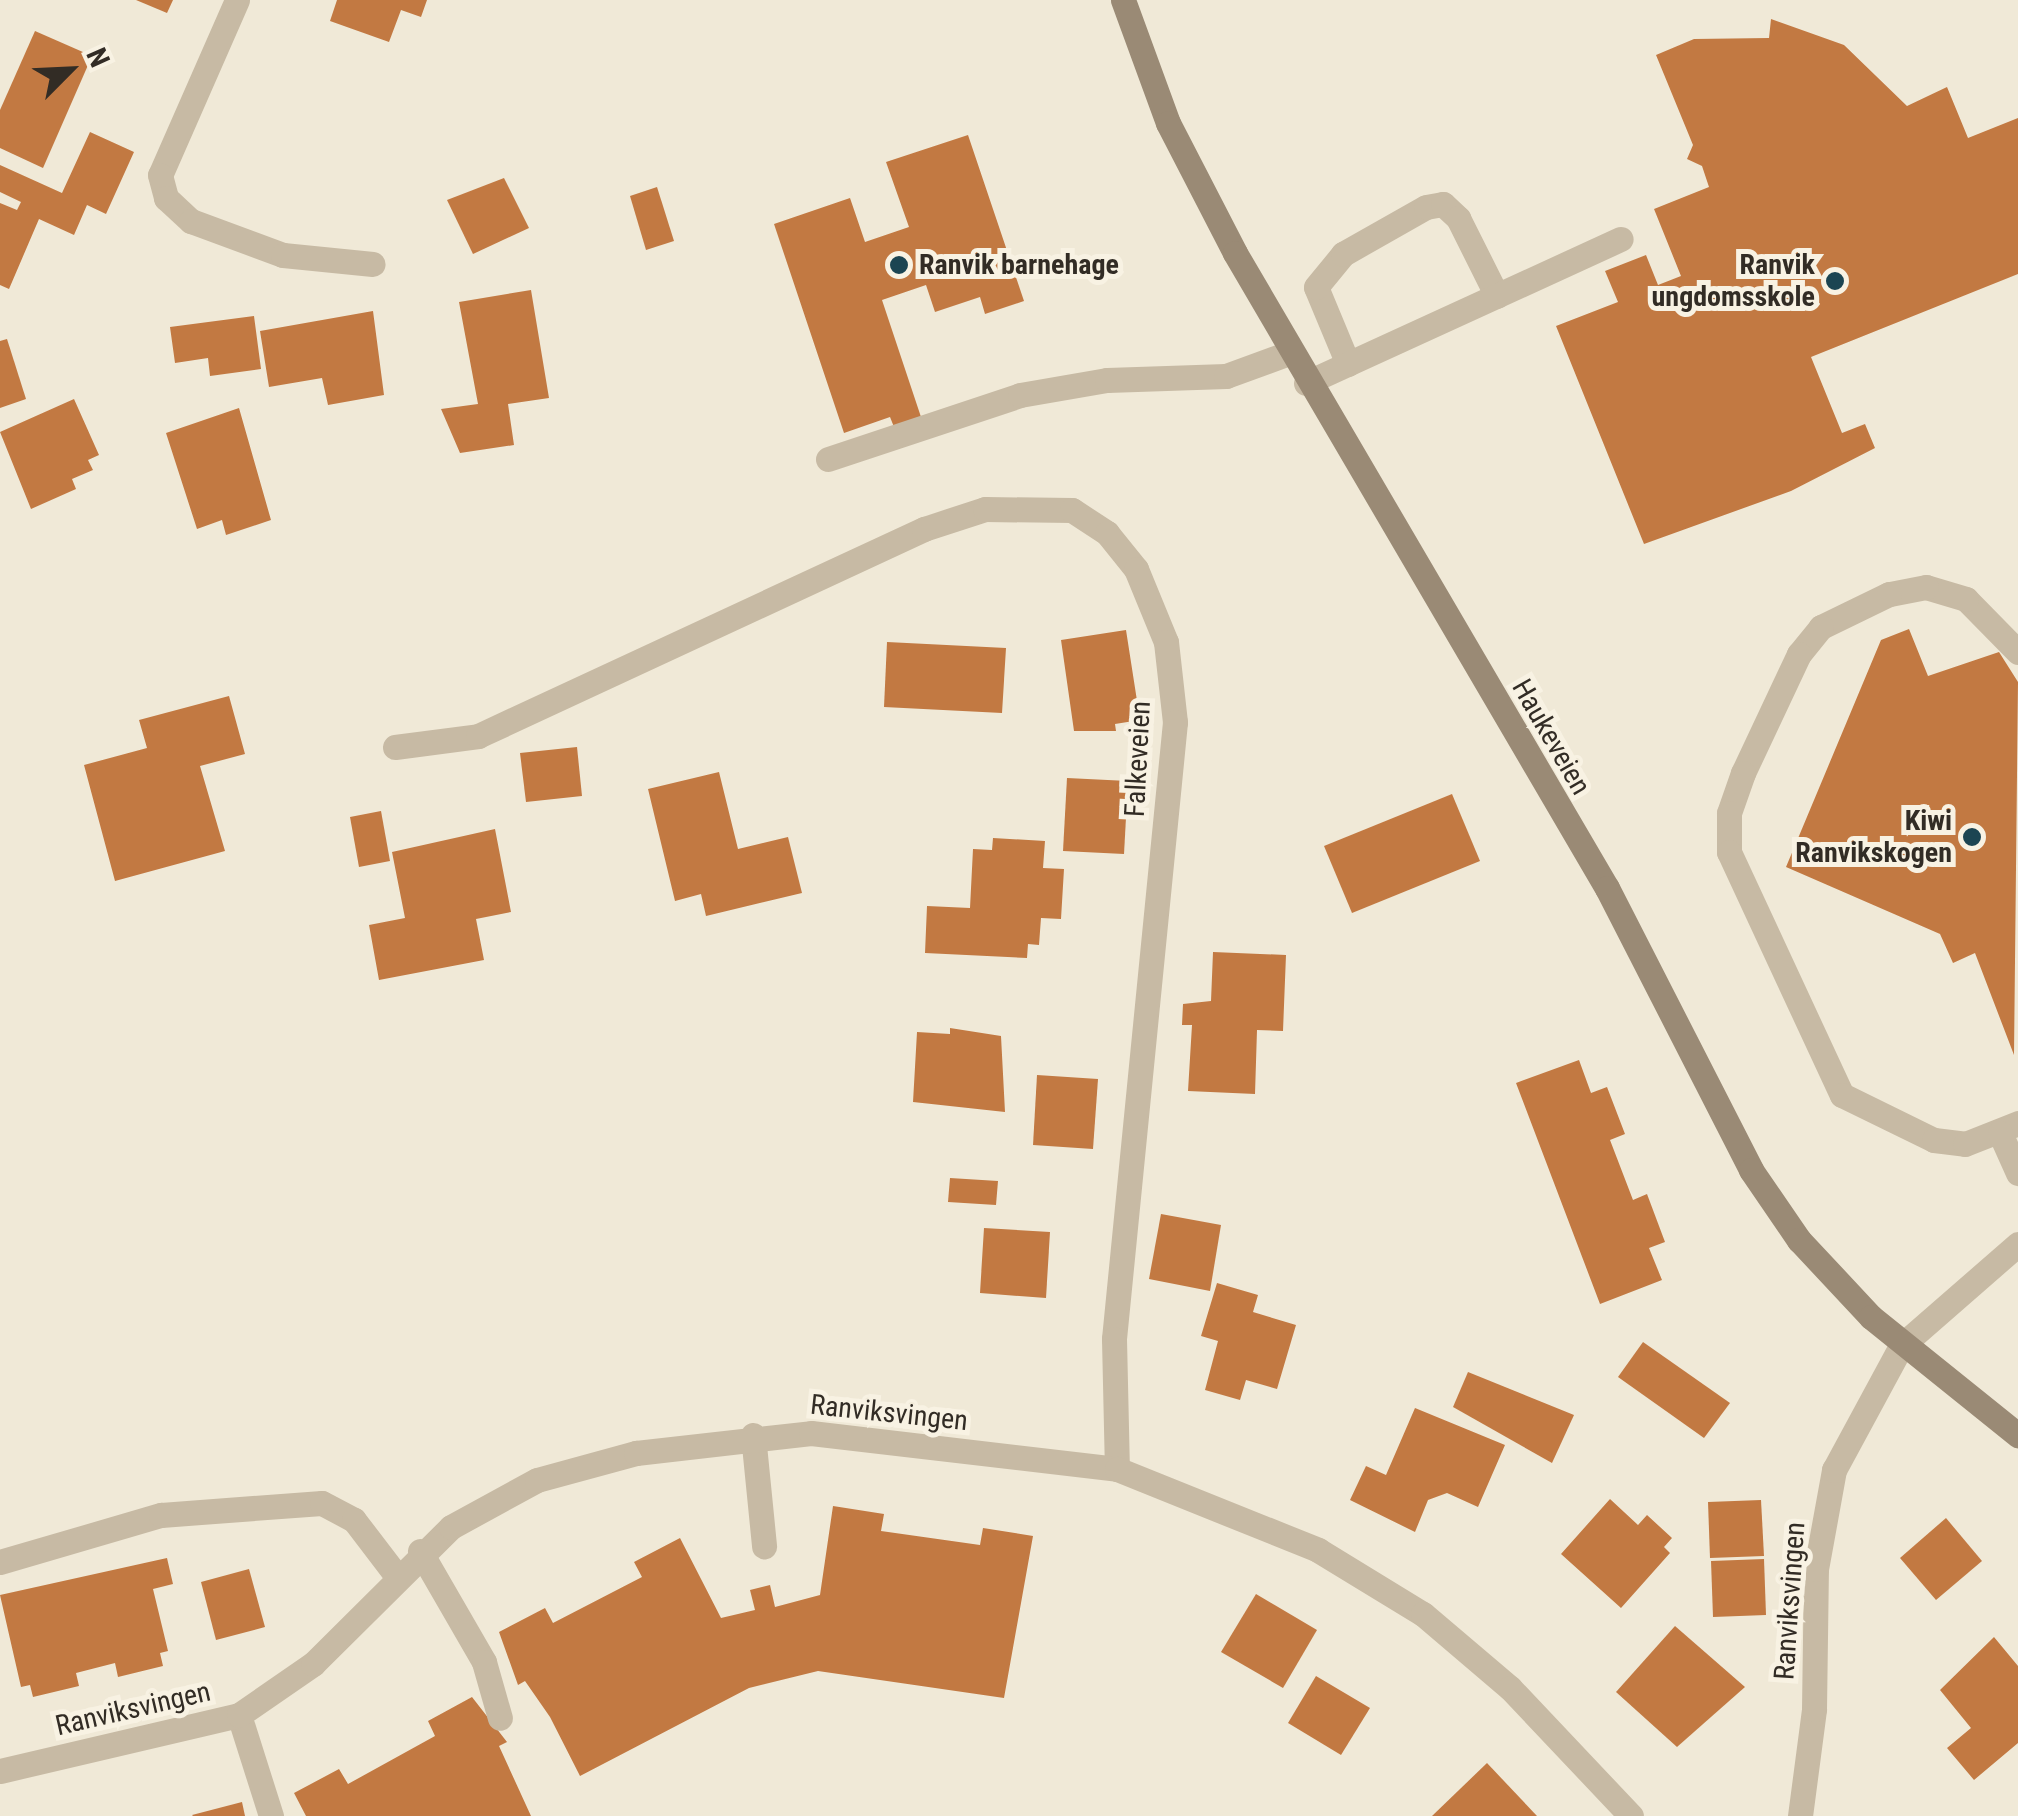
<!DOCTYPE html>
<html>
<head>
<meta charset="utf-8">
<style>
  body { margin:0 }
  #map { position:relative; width:2018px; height:1816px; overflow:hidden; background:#f0e9d7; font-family:"Roboto Condensed",sans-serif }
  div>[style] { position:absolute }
  .building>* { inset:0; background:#c27942 }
  .lane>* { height:25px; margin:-12.5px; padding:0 12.5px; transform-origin:12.5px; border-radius:12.5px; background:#c7baa4 }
  .street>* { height:25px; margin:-12.5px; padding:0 12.5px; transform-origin:12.5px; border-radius:12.5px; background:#c7baa4 }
  .secondary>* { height:25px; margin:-12.5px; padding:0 12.5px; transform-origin:12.5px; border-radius:12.5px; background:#9a8a75 }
  .dots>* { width:28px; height:28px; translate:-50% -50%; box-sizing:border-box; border:5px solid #f8f2e3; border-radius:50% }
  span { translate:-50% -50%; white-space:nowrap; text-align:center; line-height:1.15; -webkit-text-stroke:10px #f8f2e3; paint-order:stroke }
  .poi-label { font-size:28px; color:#322c25; font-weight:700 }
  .left { translate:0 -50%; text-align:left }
  .right { translate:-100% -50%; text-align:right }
  .street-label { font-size:28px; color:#322c25 }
  .north { position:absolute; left:20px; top:20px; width:100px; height:100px; -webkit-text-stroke:8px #f8f2e3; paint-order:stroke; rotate:66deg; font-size:28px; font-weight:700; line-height:40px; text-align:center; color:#322c25 }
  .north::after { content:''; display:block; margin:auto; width:35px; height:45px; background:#322c25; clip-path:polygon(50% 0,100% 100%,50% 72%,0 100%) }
</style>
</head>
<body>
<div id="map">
  <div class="building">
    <i style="clip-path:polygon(136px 0,173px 0,167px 13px)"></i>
    <i style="clip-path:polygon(337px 0,427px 0,421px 17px,401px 10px,389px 42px,330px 21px)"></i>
    <i style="clip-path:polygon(1771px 19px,1844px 45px,1907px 106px,1947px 87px,1968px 138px,2018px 118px,2018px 274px,1811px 357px,1842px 433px,1865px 424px,1875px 448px,1791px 491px,1644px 544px,1556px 326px,1618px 302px,1605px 271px,1646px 255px,1658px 285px,1681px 276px,1654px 209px,1709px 187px,1702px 166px,1687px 159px,1693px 145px,1656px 55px,1694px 39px,1769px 38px)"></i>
    <i style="clip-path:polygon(35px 31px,92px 56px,43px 168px,0 148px,0 110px)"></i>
    <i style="clip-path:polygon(90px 132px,134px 152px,106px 214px,87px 205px,74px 235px,39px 219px,9px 289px,0 285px,0 203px,17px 210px,21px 202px,0 192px,0 165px,62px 193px)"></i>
    <i style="clip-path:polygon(968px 135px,1024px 301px,985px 314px,980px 297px,935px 312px,926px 285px,882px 300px,923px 423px,896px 432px,890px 417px,844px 433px,774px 224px,850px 198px,865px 242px,909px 227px,886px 162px)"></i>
    <i style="clip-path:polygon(504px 178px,529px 228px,473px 254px,447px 200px)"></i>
    <i style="clip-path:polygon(657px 187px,674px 241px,646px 250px,630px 196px)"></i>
    <i style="clip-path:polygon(531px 290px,549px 398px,508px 404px,514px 445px,460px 453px,441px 409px,478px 404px,459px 302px)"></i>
    <i style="clip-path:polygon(373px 311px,384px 395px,328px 405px,322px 378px,269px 387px,260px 331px)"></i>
    <i style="clip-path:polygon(254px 316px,261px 369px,210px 376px,208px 358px,175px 363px,170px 327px)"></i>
    <i style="clip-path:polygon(7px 339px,26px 399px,0 408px,0 341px)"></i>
    <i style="clip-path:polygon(74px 399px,99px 455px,88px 460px,93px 470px,72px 479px,76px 489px,31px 509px,0 432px)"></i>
    <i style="clip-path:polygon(239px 408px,271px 520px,226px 535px,222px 520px,197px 529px,166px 433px)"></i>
    <i style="clip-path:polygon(1909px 629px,1928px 676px,1999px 652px,2018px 682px,2014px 1055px,1975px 953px,1953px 963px,1940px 934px,1786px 867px,1881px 640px)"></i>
    <i style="clip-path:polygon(1126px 630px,1140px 720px,1115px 724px,1116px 731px,1074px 731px,1061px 640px)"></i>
    <i style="clip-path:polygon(887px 642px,1006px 648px,1002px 713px,884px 707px)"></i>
    <i style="clip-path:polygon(229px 696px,245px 754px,200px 766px,225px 851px,115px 881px,84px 765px,147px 748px,139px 720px)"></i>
    <i style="clip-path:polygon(577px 747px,582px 796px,526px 802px,520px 753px)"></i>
    <i style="clip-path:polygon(719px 772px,738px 849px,788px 837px,802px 893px,706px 916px,701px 894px,675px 901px,648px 789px)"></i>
    <i style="clip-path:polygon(1067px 778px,1128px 781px,1124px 854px,1063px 851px)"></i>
    <i style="clip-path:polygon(1452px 794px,1480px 861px,1352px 913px,1324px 846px)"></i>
    <i style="clip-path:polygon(381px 811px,390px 861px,359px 867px,350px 817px)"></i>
    <i style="clip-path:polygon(495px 829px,511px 912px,476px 919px,484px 960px,379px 980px,369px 925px,405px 918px,392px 852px)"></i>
    <i style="clip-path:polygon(993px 838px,1045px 841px,1043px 868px,1064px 869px,1061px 919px,1041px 918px,1039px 945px,1028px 944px,1027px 958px,925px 953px,927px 906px,970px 908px,973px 849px,992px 850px)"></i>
    <i style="clip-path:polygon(1213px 952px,1286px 955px,1283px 1031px,1257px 1030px,1255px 1094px,1188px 1091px,1192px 1025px,1182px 1025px,1183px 1004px,1211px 1001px)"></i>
    <i style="clip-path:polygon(950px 1028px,1001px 1036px,1005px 1112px,913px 1102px,917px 1032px,950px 1034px)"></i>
    <i style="clip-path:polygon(1579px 1060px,1591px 1093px,1607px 1087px,1625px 1134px,1610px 1140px,1633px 1200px,1647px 1194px,1665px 1242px,1649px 1248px,1662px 1280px,1600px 1304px,1516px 1083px)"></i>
    <i style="clip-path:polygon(1037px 1075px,1098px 1079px,1093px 1149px,1033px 1145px)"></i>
    <i style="clip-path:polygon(950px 1178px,998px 1181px,996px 1205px,948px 1202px)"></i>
    <i style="clip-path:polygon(1161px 1214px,1221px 1225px,1210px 1291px,1149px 1279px)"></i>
    <i style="clip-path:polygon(984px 1228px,1050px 1232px,1046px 1298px,980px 1293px)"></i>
    <i style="clip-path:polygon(1217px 1283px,1258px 1295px,1253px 1312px,1296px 1325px,1277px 1389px,1246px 1380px,1240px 1400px,1205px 1390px,1218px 1341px,1201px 1336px)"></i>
    <i style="clip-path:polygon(1643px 1342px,1730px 1403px,1704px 1438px,1618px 1377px)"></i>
    <i style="clip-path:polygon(1468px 1372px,1574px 1415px,1552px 1463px,1453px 1407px)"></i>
    <i style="clip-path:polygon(1415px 1408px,1505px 1445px,1478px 1507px,1447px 1493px,1428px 1500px,1415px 1532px,1350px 1500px,1366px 1466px,1386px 1475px)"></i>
    <i style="clip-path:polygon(1610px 1499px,1638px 1525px,1647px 1515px,1672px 1538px,1664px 1547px,1670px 1553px,1621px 1608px,1561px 1554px)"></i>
    <i style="clip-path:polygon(1761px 1500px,1764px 1556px,1710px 1558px,1708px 1502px)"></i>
    <i style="clip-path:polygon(833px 1506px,884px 1514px,881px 1531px,980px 1545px,983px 1528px,1033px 1536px,1004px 1698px,818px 1671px,749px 1688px,580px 1776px,550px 1717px,525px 1681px,518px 1685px,499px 1632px,545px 1608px,553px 1623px,642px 1577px,634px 1562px,680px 1538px,721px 1618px,755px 1610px,750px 1590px,770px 1585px,775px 1607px,820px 1595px)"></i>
    <i style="clip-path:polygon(1946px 1518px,1982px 1561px,1936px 1600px,1900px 1558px)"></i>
    <i style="clip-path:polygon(167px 1558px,173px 1584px,153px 1589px,168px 1651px,160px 1653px,163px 1666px,118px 1677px,115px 1663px,76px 1673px,79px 1686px,33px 1697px,30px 1685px,21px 1687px,0 1595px)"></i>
    <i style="clip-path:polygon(1764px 1559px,1766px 1615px,1713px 1617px,1711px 1561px)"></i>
    <i style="clip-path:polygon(249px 1569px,265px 1627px,216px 1640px,201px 1582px)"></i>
    <i style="clip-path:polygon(1256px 1594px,1317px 1630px,1283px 1688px,1221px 1652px)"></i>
    <i style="clip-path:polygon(1675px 1626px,1745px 1687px,1677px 1747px,1616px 1692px)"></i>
    <i style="clip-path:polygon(1994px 1637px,2018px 1666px,2018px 1743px,1974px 1780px,1947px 1748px,1971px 1728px,1940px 1690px)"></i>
    <i style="clip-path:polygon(1316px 1676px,1370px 1708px,1341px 1755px,1288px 1723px)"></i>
    <i style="clip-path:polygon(472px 1697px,507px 1742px,499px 1746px,531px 1816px,306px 1816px,294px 1793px,339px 1769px,348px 1784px,435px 1736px,428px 1721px)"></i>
    <i style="clip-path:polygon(1487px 1763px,1537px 1816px,1432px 1816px)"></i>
    <i style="clip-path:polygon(242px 1802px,245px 1816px,193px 1816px,192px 1815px)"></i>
  </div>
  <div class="lane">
    <i style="left:237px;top:0;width:191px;rotate:113.7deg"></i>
    <i style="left:160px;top:175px;width:24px;rotate:75deg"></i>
    <i style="left:166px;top:198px;width:34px;rotate:43deg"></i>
    <i style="left:191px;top:221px;width:98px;rotate:20.3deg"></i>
    <i style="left:283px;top:255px;width:90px;rotate:5.7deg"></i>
    <i style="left:1348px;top:364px;width:83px;rotate:-112.6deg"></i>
    <i style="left:1316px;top:287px;width:43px;rotate:-50.7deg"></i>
    <i style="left:1343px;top:254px;width:95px;rotate:-29.5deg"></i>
    <i style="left:1426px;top:207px;width:17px;rotate:-10deg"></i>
    <i style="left:1443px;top:204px;width:21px;rotate:43deg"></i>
    <i style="left:1458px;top:218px;width:87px;rotate:63.4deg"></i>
    <i style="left:828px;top:459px;width:202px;rotate:-18.4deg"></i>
    <i style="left:1020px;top:395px;width:88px;rotate:-9.8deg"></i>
    <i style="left:1107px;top:380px;width:119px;rotate:-1.9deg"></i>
    <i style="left:1226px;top:376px;width:67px;rotate:-20.1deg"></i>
    <i style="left:2018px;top:652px;width:74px;rotate:-134.5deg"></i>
    <i style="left:1966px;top:599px;width:42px;rotate:-163.3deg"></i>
    <i style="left:1926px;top:587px;width:38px;rotate:169deg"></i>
    <i style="left:1889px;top:594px;width:76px;rotate:154.1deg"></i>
    <i style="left:1821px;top:627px;width:35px;rotate:129deg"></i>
    <i style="left:1799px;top:654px;width:132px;rotate:115.2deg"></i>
    <i style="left:1743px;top:773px;width:42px;rotate:109.3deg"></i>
    <i style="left:1729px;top:813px;width:39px;rotate:90deg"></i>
    <i style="left:1729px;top:852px;width:268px;rotate:65.1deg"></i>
    <i style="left:1842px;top:1095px;width:102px;rotate:26.1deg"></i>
    <i style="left:1934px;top:1140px;width:31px;rotate:7deg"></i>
    <i style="left:1965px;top:1144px;width:57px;rotate:-21.6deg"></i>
    <i style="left:2000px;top:1133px;width:44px;rotate:65.8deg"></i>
    <i style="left:753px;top:1435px;width:112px;rotate:84.3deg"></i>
    <i style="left:420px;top:1551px;width:128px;rotate:60deg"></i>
    <i style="left:484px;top:1662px;width:58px;rotate:74.1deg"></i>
    <i style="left:239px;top:1715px;width:106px;rotate:72.4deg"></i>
  </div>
  <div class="street">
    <i style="left:1306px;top:383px;width:346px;rotate:-24.6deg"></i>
    <i style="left:395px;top:747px;width:84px;rotate:-7.5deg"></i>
    <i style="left:478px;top:736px;width:492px;rotate:-24.9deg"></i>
    <i style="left:924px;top:529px;width:64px;rotate:-18.2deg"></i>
    <i style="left:985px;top:509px;width:87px;rotate:0.7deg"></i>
    <i style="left:1072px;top:510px;width:42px;rotate:33.3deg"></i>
    <i style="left:1107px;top:533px;width:46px;rotate:51.1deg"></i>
    <i style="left:1136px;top:569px;width:79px;rotate:67.7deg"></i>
    <i style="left:1166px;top:642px;width:81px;rotate:83.6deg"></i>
    <i style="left:1175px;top:722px;width:620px;rotate:95.65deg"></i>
    <i style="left:1114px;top:1339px;width:130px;rotate:88.7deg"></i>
    <i style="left:0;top:1562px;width:168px;rotate:-16.3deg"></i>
    <i style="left:161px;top:1515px;width:161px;rotate:-4.3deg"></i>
    <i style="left:322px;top:1503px;width:36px;rotate:28deg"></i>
    <i style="left:354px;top:1520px;width:69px;rotate:52.6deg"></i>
    <i style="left:0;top:1771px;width:245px;rotate:-13.2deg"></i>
    <i style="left:239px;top:1715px;width:90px;rotate:-34.6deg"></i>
    <i style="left:313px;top:1664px;width:194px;rotate:-44.8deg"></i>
    <i style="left:451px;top:1527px;width:98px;rotate:-28.7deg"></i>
    <i style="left:537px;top:1480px;width:103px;rotate:-15.3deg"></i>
    <i style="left:636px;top:1453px;width:176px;rotate:-6.5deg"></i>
    <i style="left:811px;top:1433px;width:308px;rotate:6.7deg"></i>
    <i style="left:1117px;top:1469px;width:217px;rotate:21.9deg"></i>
    <i style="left:1318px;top:1550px;width:123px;rotate:31.4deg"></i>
    <i style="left:1423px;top:1614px;width:114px;rotate:40.4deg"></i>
    <i style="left:1510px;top:1688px;width:176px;rotate:46.6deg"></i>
    <i style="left:1800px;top:1816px;width:108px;rotate:-82.5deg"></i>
    <i style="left:1814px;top:1709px;width:140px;rotate:-89.2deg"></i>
    <i style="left:1816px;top:1569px;width:101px;rotate:-79.7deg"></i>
    <i style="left:1834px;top:1470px;width:141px;rotate:-61.6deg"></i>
    <i style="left:1901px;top:1346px;width:155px;rotate:-41.1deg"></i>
  </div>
  <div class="secondary">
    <i style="left:1123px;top:0;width:131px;rotate:69.9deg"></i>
    <i style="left:1168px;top:123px;width:146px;rotate:62.7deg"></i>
    <i style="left:1235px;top:253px;width:736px;rotate:59.64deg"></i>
    <i style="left:1607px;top:888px;width:317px;rotate:62.9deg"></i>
    <i style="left:1751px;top:1170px;width:85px;rotate:55.6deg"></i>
    <i style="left:1799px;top:1240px;width:105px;rotate:46.9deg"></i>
    <i style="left:1871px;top:1317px;width:189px;rotate:38.8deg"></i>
  </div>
  <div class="dots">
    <i style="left:899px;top:265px;background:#1c4552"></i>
    <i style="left:1835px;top:281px;background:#1c4552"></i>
    <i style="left:1972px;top:837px;background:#1c4552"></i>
  </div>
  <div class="poi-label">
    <span class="left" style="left:919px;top:265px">Ranvik barnehage</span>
    <span class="right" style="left:1815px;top:281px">Ranvik<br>ungdomsskole</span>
    <span class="right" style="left:1952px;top:837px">Kiwi<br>Ranvikskogen</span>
  </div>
  <div class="street-label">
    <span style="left:1551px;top:737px;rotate:60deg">Haukeveien</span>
    <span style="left:1138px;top:759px;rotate:-87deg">Falkeveien</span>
    <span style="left:889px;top:1413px;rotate:6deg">Ranviksvingen</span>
    <span style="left:1790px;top:1601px;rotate:-86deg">Ranviksvingen</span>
    <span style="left:133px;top:1709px;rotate:-13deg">Ranviksvingen</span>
  </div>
  <div class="north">N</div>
</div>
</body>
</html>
